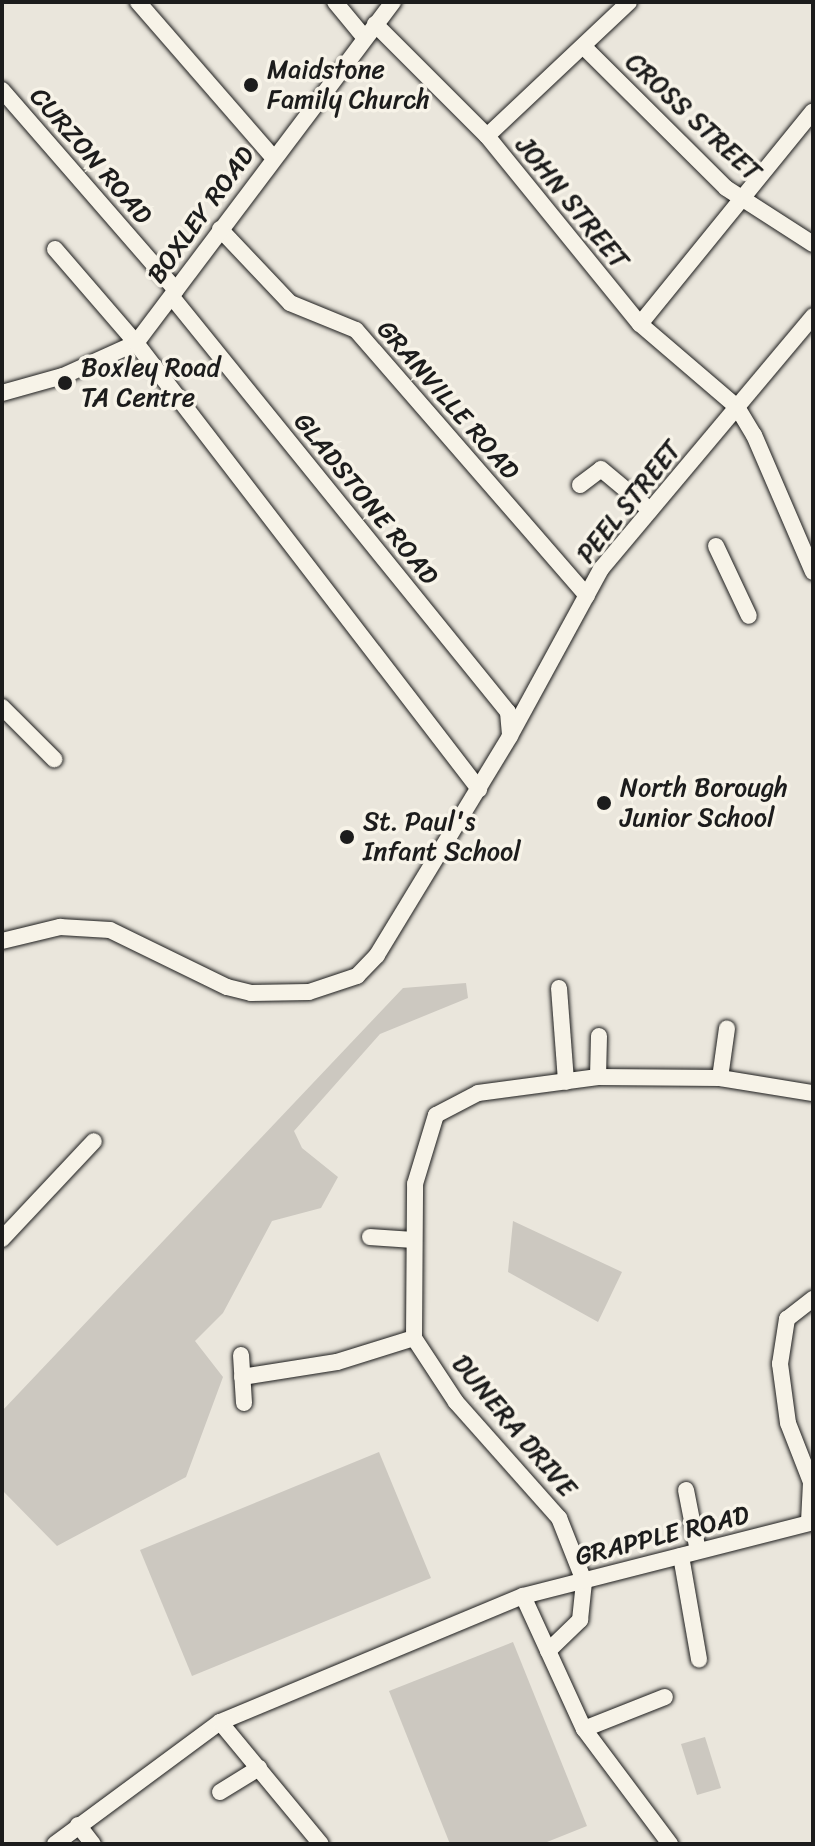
<!DOCTYPE html>
<html>
<head>
<meta charset="utf-8">
<style>
  body { margin:0 }
  #map { position:relative; width:815px; height:1846px; overflow:hidden; background:#eae6dc; font-family:Sriracha,sans-serif }
  div>[style] { position:absolute }
  .green>* { inset:0; background:#ccc8c0 }
  .roads { filter:drop-shadow(0 0 2px #1c1c1c) drop-shadow(0 0 2px #1c1c1c) }
  .minor>* { height:16px; margin:-8px; padding:0 8px; transform-origin:8px; border-radius:8px; background:#f7f3e8 }
  .dots>* { width:22px; height:22px; translate:-50% -50%; box-sizing:border-box; border:4px solid #f7f3e8; border-radius:50% }
  span { translate:-50% -50%; white-space:nowrap; text-align:center; line-height:1.15; -webkit-text-stroke:7px #f7f3e8; paint-order:stroke }
  .poi-label { font-size:26px; color:#1c1c1c }
  .left { translate:0 -50%; text-align:left }
  .street-label { font-size:26px; color:#1c1c1c }
  .frame { position:absolute; inset:0; border:4px solid #1c1c1c; pointer-events:none }
</style>
</head>
<body>
<div id="map">
  <div class="green">
    <i style="clip-path:polygon(466px 983px,468px 998px,380px 1034px,294px 1131px,302px 1148px,338px 1177px,321px 1208px,272px 1221px,223px 1313px,195px 1341px,223px 1377px,186px 1477px,57px 1546px,2px 1490px,2px 1411px,403px 988px)"></i>
    <i style="clip-path:polygon(513px 1221px,622px 1272px,598px 1322px,508px 1272px)"></i>
    <i style="clip-path:polygon(379px 1452px,431px 1578px,192px 1676px,140px 1550px)"></i>
    <i style="clip-path:polygon(513px 1642px,587px 1826px,542px 1844px,450px 1844px,389px 1691px)"></i>
    <i style="clip-path:polygon(705px 1737px,721px 1788px,697px 1795px,681px 1744px)"></i>
  </div>
  <div class="roads">
    <div class="minor">
      <i style="left:138px;top:2px;width:204px;rotate:49deg"></i>
      <i style="left:335px;top:2px;width:45px;rotate:50.4deg"></i>
      <i style="left:375px;top:24px;width:158px;rotate:45deg"></i>
      <i style="left:487px;top:136px;width:242px;rotate:50.9deg"></i>
      <i style="left:640px;top:324px;width:128px;rotate:40.6deg"></i>
      <i style="left:737px;top:407px;width:33px;rotate:59deg"></i>
      <i style="left:754px;top:435px;width:149px;rotate:66.7deg"></i>
      <i style="left:584px;top:47px;width:200px;rotate:44.8deg"></i>
      <i style="left:726px;top:188px;width:103px;rotate:32.8deg"></i>
      <i style="left:2px;top:90px;width:265px;rotate:49deg"></i>
      <i style="left:487px;top:136px;width:195px;rotate:-43.3deg"></i>
      <i style="left:220px;top:229px;width:102px;rotate:46.6deg"></i>
      <i style="left:290px;top:303px;width:71px;rotate:22.2deg"></i>
      <i style="left:356px;top:330px;width:352px;rotate:49deg"></i>
      <i style="left:55px;top:249px;width:124px;rotate:49.2deg"></i>
      <i style="left:136px;top:343px;width:563px;rotate:52.44deg"></i>
      <i style="left:172px;top:297px;width:534px;rotate:51.01deg"></i>
      <i style="left:508px;top:712px;width:23px;rotate:85deg"></i>
      <i style="left:640px;top:324px;width:274px;rotate:-50.9deg"></i>
      <i style="left:2px;top:393px;width:63px;rotate:-15.6deg"></i>
      <i style="left:63px;top:376px;width:80px;rotate:-24.3deg"></i>
      <i style="left:136px;top:343px;width:427px;rotate:-53deg"></i>
      <i style="left:580px;top:485px;width:26px;rotate:-37deg"></i>
      <i style="left:601px;top:469px;width:64px;rotate:39.9deg"></i>
      <i style="left:716px;top:546px;width:77px;rotate:64.8deg"></i>
      <i style="left:2px;top:707px;width:74px;rotate:45deg"></i>
      <i style="left:2px;top:941px;width:60px;rotate:-13.6deg"></i>
      <i style="left:60px;top:927px;width:50px;rotate:3.4deg"></i>
      <i style="left:110px;top:930px;width:130px;rotate:26deg"></i>
      <i style="left:227px;top:987px;width:25px;rotate:14deg"></i>
      <i style="left:251px;top:993px;width:58px;rotate:-1deg"></i>
      <i style="left:309px;top:992px;width:51px;rotate:-18.4deg"></i>
      <i style="left:357px;top:976px;width:29px;rotate:-46deg"></i>
      <i style="left:377px;top:955px;width:256px;rotate:-58.7deg"></i>
      <i style="left:510px;top:736px;width:190px;rotate:-61.4deg"></i>
      <i style="left:601px;top:569px;width:330px;rotate:-50deg"></i>
      <i style="left:559px;top:988px;width:94px;rotate:85.7deg"></i>
      <i style="left:598px;top:1077px;width:41px;rotate:-88.6deg"></i>
      <i style="left:720px;top:1078px;width:50px;rotate:-82deg"></i>
      <i style="left:370px;top:1237px;width:43px;rotate:4deg"></i>
      <i style="left:2px;top:1239px;width:134px;rotate:-46.8deg"></i>
      <i style="left:241px;top:1355px;width:48px;rotate:86.4deg"></i>
      <i style="left:242px;top:1377px;width:96px;rotate:-9deg"></i>
      <i style="left:337px;top:1362px;width:81px;rotate:-17.3deg"></i>
      <i style="left:686px;top:1490px;width:62px;rotate:78.9deg"></i>
      <i style="left:809px;top:1522px;width:40px;rotate:-87.1deg"></i>
      <i style="left:811px;top:1482px;width:63px;rotate:-111.3deg"></i>
      <i style="left:788px;top:1423px;width:60px;rotate:-97.7deg"></i>
      <i style="left:780px;top:1364px;width:46px;rotate:-81.2deg"></i>
      <i style="left:787px;top:1319px;width:33px;rotate:-38deg"></i>
      <i style="left:681px;top:1556px;width:105px;rotate:80.1deg"></i>
      <i style="left:523px;top:1596px;width:146px;rotate:65.4deg"></i>
      <i style="left:584px;top:1729px;width:144px;rotate:53.2deg"></i>
      <i style="left:548px;top:1651px;width:45px;rotate:-44.1deg"></i>
      <i style="left:580px;top:1620px;width:39px;rotate:-84deg"></i>
      <i style="left:584px;top:1581px;width:68px;rotate:-111.6deg"></i>
      <i style="left:559px;top:1518px;width:155px;rotate:-131.6deg"></i>
      <i style="left:456px;top:1402px;width:77px;rotate:-123.3deg"></i>
      <i style="left:414px;top:1338px;width:154px;rotate:-89.6deg"></i>
      <i style="left:415px;top:1184px;width:72px;rotate:-73.1deg"></i>
      <i style="left:436px;top:1115px;width:47px;rotate:-27.6deg"></i>
      <i style="left:478px;top:1093px;width:121px;rotate:-7.6deg"></i>
      <i style="left:598px;top:1077px;width:122px;rotate:0.5deg"></i>
      <i style="left:720px;top:1078px;width:94px;rotate:9.2deg"></i>
      <i style="left:220px;top:1722px;width:158px;rotate:50.4deg"></i>
      <i style="left:584px;top:1729px;width:87px;rotate:-21.6deg"></i>
      <i style="left:220px;top:1792px;width:46px;rotate:-31.6deg"></i>
      <i style="left:78px;top:1825px;width:24px;rotate:52deg"></i>
      <i style="left:55px;top:1844px;width:205px;rotate:-36.5deg"></i>
      <i style="left:220px;top:1722px;width:328px;rotate:-22.6deg"></i>
      <i style="left:523px;top:1596px;width:299px;rotate:-14.3deg"></i>
    </div>
  </div>
  <div class="dots">
    <i style="left:251px;top:85px;background:#1c1c1c"></i>
    <i style="left:65px;top:383px;background:#1c1c1c"></i>
    <i style="left:604px;top:803px;background:#1c1c1c"></i>
    <i style="left:347px;top:837px;background:#1c1c1c"></i>
  </div>
  <div class="poi-label">
    <span class="left" style="left:267px;top:85px">Maidstone<br>Family Church</span>
    <span class="left" style="left:81px;top:383px">Boxley Road<br>TA Centre</span>
    <span class="left" style="left:620px;top:803px">North Borough<br>Junior School</span>
    <span class="left" style="left:363px;top:837px">St. Paul's<br>Infant School</span>
  </div>
  <div class="street-label">
    <span style="left:693px;top:117px;rotate:43deg">CROSS STREET</span>
    <span style="left:91px;top:156px;rotate:49deg">CURZON ROAD</span>
    <span style="left:572px;top:203px;rotate:51deg">JOHN STREET</span>
    <span style="left:201px;top:215px;rotate:-54deg">BOXLEY ROAD</span>
    <span style="left:448px;top:400px;rotate:49deg">GRANVILLE ROAD</span>
    <span style="left:366px;top:499px;rotate:51deg">GLADSTONE ROAD</span>
    <span style="left:629px;top:502px;rotate:-51deg">PEEL STREET</span>
    <span style="left:514px;top:1426px;rotate:50deg">DUNERA DRIVE</span>
    <span style="left:662px;top:1536px;rotate:-14deg">GRAPPLE ROAD</span>
  </div>
  <div class="frame"></div>
</div>
</body>
</html>
